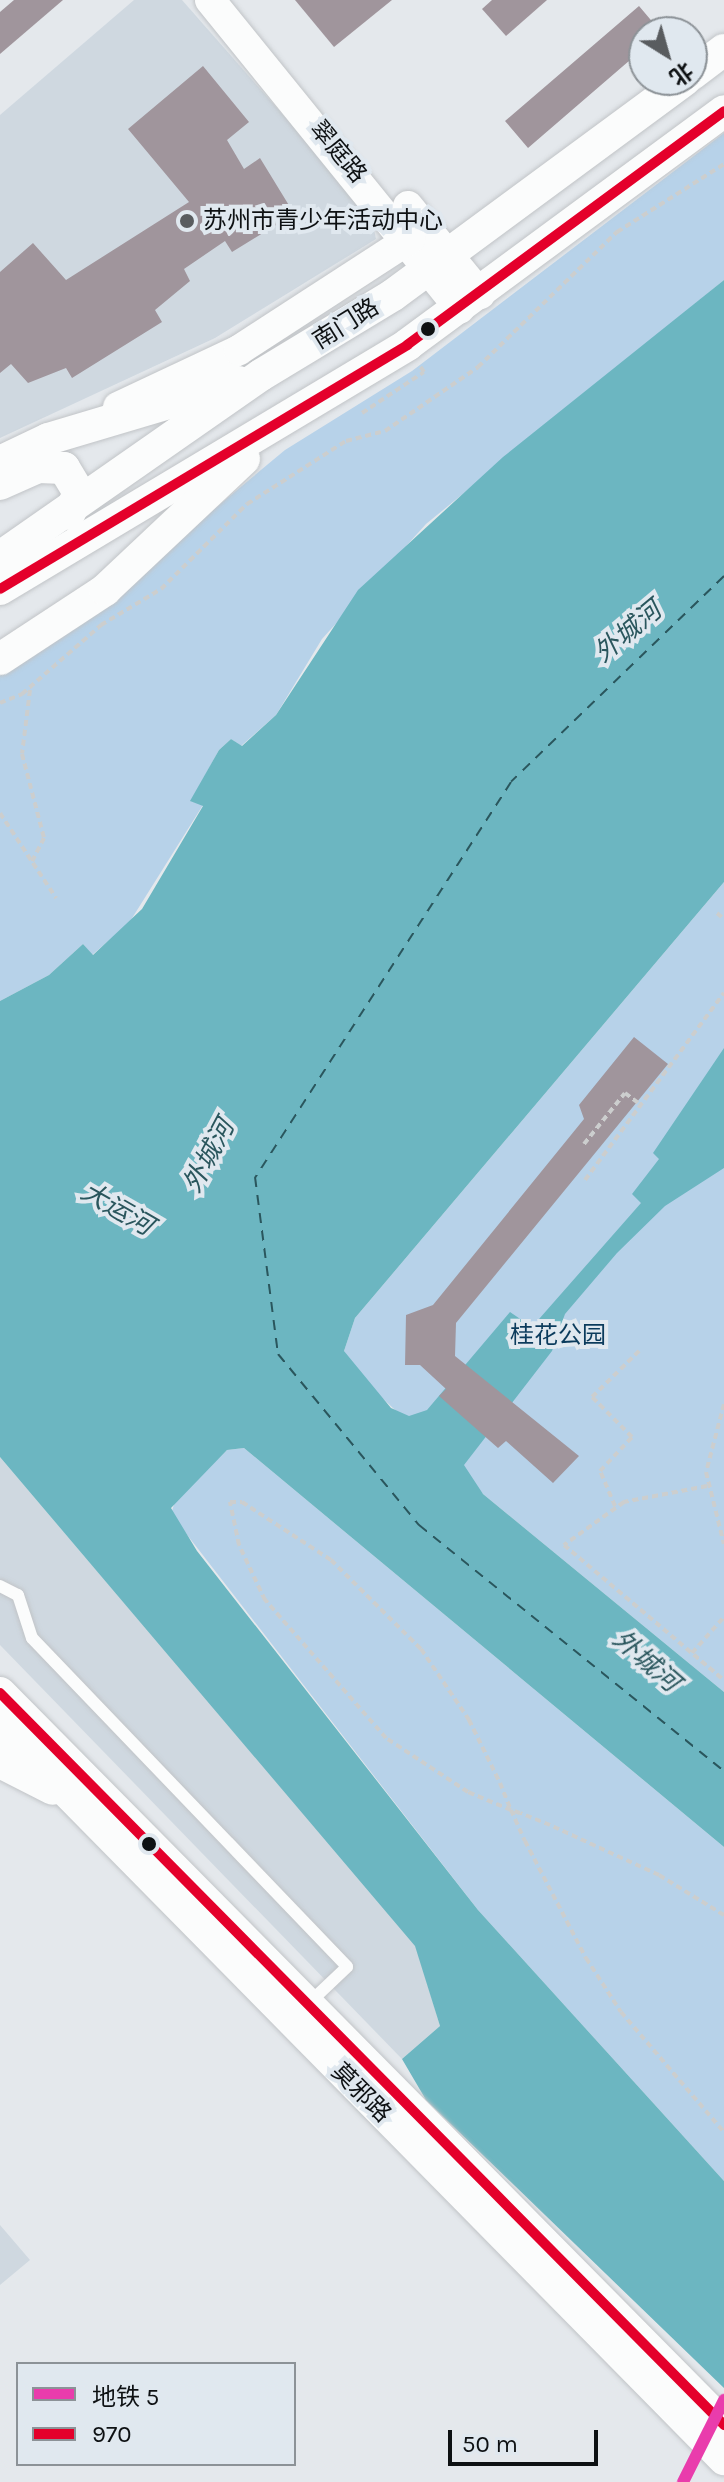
<!DOCTYPE html>
<html>
<head>
<meta charset="utf-8">
<style>
  body { margin:0 }
  #map { position:relative; width:724px; height:2482px; overflow:hidden; background:#e4e8ec; font-family:Karla,"Noto Sans SC",sans-serif }
  div>[style] { position:absolute }
  .built>* { inset:0; background:#cfd8e0 }
  .green>* { inset:0; background:#b7d2e9 }
  .water>* { inset:0; background:#6cb6c1 }
  .ferry>* { height:2px; margin-top:-1px; transform-origin:0; background:repeating-linear-gradient(90deg,#2a565d 0 10px,transparent 0 18px) }
  .building>* { inset:0; background:#a0959c }
  .path>* { height:4px; margin-top:-2px; transform-origin:0; background:repeating-linear-gradient(90deg,#cccece 0 6px,transparent 0 10px) }
  .roads { filter:drop-shadow(0 0 2px #c1c4c7) drop-shadow(0 0 2px #c1c4c7) }
  .service>* { height:12px; margin:-6px; padding:0 6px; transform-origin:6px; border-radius:6px; background:#fbfcfc }
  .tertiary>* { height:30px; margin:-15px; padding:0 15px; transform-origin:15px; border-radius:15px; background:#fbfcfc }
  .secondary>* { height:32px; margin:-16px; padding:0 16px; transform-origin:16px; border-radius:16px; background:#fbfcfc }
  .bus-1>* { height:10px; margin:-5px; padding:0 5px; transform-origin:5px; border-radius:5px; background:#e4002b }
  .metro-1>* { height:12px; margin:-6px; padding:0 6px; transform-origin:6px; border-radius:6px; background:#e93cac }
  .dots>* { width:22px; height:22px; translate:-50% -50%; box-sizing:border-box; border:4px solid #e0e8ef; border-radius:50% }
  span { translate:-50% -50%; white-space:nowrap; text-align:center; line-height:1.15; -webkit-text-stroke:8px #e0e8ef; paint-order:stroke }
  .street-label { font-size:24px; color:#0e1113 }
  .poi-label { font-size:24px; color:#0e1113 }
  .left { translate:0 -50%; text-align:left }
  .park-label { font-size:24px; color:#0b3b5c }
  .water-label { font-size:26px; color:#2a565d; font-style:italic }
  .legend { position:absolute; left:16px; top:2362px; width:280px; height:104px; box-sizing:border-box; background:#e0e8ef; border:2px solid #8c9297; margin:0; padding:10px 14px; list-style:none; font-size:24px; color:#0e1113 }
  .legend li { display:flex; align-items:center; gap:16px; height:40px }
  .legend b { width:40px; border:2px solid #8c9297 }
  .north { position:absolute; left:628px; top:16px; width:80px; height:80px; box-sizing:border-box; background:#e0e8ef; border:2px solid #8c9297; border-radius:50%; rotate:143deg; font-size:22px; font-weight:700; line-height:32px; text-align:center; color:#0e1113 }
  .north::after { content:''; display:block; margin:auto; width:28px; height:36px; background:#595c5f; clip-path:polygon(50% 0,100% 100%,50% 72%,0 100%) }
  .scale { position:absolute; left:448px; top:2430px; width:150px; height:36px; box-sizing:border-box; border:4px solid #0e1113; border-top:0; padding-left:10px; font-size:24px; line-height:28px; white-space:nowrap; color:#0e1113; -webkit-text-stroke:6px #e0e8ef; paint-order:stroke }
</style>
</head>
<body>
<div id="map">
  <div class="built">
    <i style="clip-path:polygon(134px 0,182px 0,371px 215px,376px 239px,215px 338px,0 438px,0 115px)"></i>
    <i style="clip-path:polygon(0 1457px,416px 1946px,440px 2026px,402px 2059px,0 1645px)"></i>
    <i style="clip-path:polygon(0 2225px,30px 2260px,0 2285px)"></i>
  </div>
  <div class="green">
    <i style="clip-path:polygon(724px 133px,724px 280px,426px 524px,322px 639px,276px 715px,241px 746px,231px 739px,219px 750px,191px 801px,203px 805px,129px 923px,92px 955px,83px 944px,49px 975px,0 1001px,0 660px,134px 576px,285px 450px,412px 371px)"></i>
    <i style="clip-path:polygon(724px 882px,724px 1692px,483px 1494px,352px 1369px,344px 1351px,355px 1318px)"></i>
    <i style="clip-path:polygon(244px 1448px,724px 1847px,724px 2181px,478px 1910px,171px 1514px,176px 1498px,227px 1450px)"></i>
  </div>
  <div class="water">
    <i style="clip-path:polygon(724px 280px,724px 882px,355px 1318px,344px 1351px,391px 1408px,409px 1416px,427px 1410px,510px 1312px,532px 1327px,641px 1203px,632px 1194px,659px 1159px,653px 1153px,724px 1048px,724px 1168px,665px 1206px,617px 1253px,565px 1314px,552px 1351px,464px 1465px,483px 1494px,724px 1692px,724px 1847px,244px 1448px,227px 1450px,171px 1508px,197px 1551px,478px 1910px,724px 2181px,724px 2388px,426px 2100px,402px 2059px,440px 2026px,415px 1946px,0 1457px,0 1001px,49px 975px,83px 944px,93px 955px,142px 909px,203px 806px,190px 801px,219px 750px,231px 739px,242px 746px,276px 715px,358px 590px,503px 457px)"></i>
  </div>
  <div class="ferry">
    <i style="left:724px;top:576px;width:296px;rotate:136deg"></i>
    <i style="left:511px;top:782px;width:471px;rotate:122.9deg"></i>
    <i style="left:255px;top:1177px;width:178px;rotate:82.6deg"></i>
    <i style="left:278px;top:1354px;width:222px;rotate:50.5deg"></i>
    <i style="left:419px;top:1525px;width:392px;rotate:38.9deg"></i>
  </div>
  <div class="building">
    <i style="clip-path:polygon(14px 0,63px 0,0 54px,0 12px)"></i>
    <i style="clip-path:polygon(295px 0,392px 0,334px 47px)"></i>
    <i style="clip-path:polygon(492px 0,547px 0,506px 36px,482px 9px)"></i>
    <i style="clip-path:polygon(639px 6px,661px 32px,644px 32px,644px 48px,528px 148px,505px 121px)"></i>
    <i style="clip-path:polygon(203px 66px,249px 122px,227px 140px,244px 169px,260px 158px,290px 207px,273px 216px,276px 225px,232px 252px,225px 241px,184px 269px,190px 281px,155px 310px,162px 322px,72px 378px,66px 368px,28px 383px,11px 364px,0 373px,0 272px,33px 243px,66px 280px,189px 202px,128px 129px)"></i>
    <i style="clip-path:polygon(634px 1037px,668px 1064px,456px 1323px,455px 1356px,579px 1456px,553px 1483px,506px 1441px,498px 1448px,439px 1396px,446px 1389px,420px 1365px,405px 1365px,406px 1315px,433px 1305px,584px 1119px,579px 1105px)"></i>
  </div>
  <div class="path">
    <i style="left:362px;top:413px;width:74px;rotate:-33.5deg"></i>
    <i style="left:424px;top:372px;width:7px;rotate:-124deg"></i>
    <i style="left:30px;top:690px;width:64px;rotate:97.1deg"></i>
    <i style="left:22px;top:754px;width:87px;rotate:75.3deg"></i>
    <i style="left:44px;top:838px;width:28px;rotate:117deg"></i>
    <i style="left:0;top:703px;width:24px;rotate:-22deg"></i>
    <i style="left:22px;top:694px;width:105px;rotate:-41.1deg"></i>
    <i style="left:101px;top:625px;width:70px;rotate:-31deg"></i>
    <i style="left:161px;top:589px;width:121px;rotate:-44.7deg"></i>
    <i style="left:247px;top:504px;width:117px;rotate:-32.5deg"></i>
    <i style="left:346px;top:441px;width:40px;rotate:-14.4deg"></i>
    <i style="left:385px;top:431px;width:113px;rotate:-34.5deg"></i>
    <i style="left:478px;top:367px;width:194px;rotate:-44.2deg"></i>
    <i style="left:617px;top:232px;width:127px;rotate:-32.4deg"></i>
    <i style="left:0;top:813px;width:102px;rotate:56.6deg"></i>
    <i style="left:717px;top:913px;width:9px;rotate:41deg"></i>
    <i style="left:584px;top:1144px;width:65px;rotate:-51.2deg"></i>
    <i style="left:625px;top:1093px;width:21px;rotate:37deg"></i>
    <i style="left:585px;top:1180px;width:233px;rotate:-53.4deg"></i>
    <i style="left:724px;top:1404px;width:70px;rotate:104.8deg"></i>
    <i style="left:706px;top:1472px;width:74px;rotate:76deg"></i>
    <i style="left:707px;top:1486px;width:85px;rotate:169.1deg"></i>
    <i style="left:624px;top:1502px;width:74px;rotate:144.4deg"></i>
    <i style="left:564px;top:1545px;width:209px;rotate:40.2deg"></i>
    <i style="left:615px;top:1506px;width:38px;rotate:-113deg"></i>
    <i style="left:600px;top:1471px;width:47px;rotate:-46.7deg"></i>
    <i style="left:632px;top:1437px;width:57px;rotate:-135deg"></i>
    <i style="left:592px;top:1397px;width:66px;rotate:-44.4deg"></i>
    <i style="left:692px;top:1653px;width:48px;rotate:-48.4deg"></i>
    <i style="left:724px;top:1915px;width:76px;rotate:-148.4deg"></i>
    <i style="left:659px;top:1875px;width:120px;rotate:-155.4deg"></i>
    <i style="left:550px;top:1825px;width:32px;rotate:-158deg"></i>
    <i style="left:520px;top:1813px;width:9px;rotate:-162deg"></i>
    <i style="left:511px;top:1810px;width:47px;rotate:-157.3deg"></i>
    <i style="left:468px;top:1792px;width:98px;rotate:-146.6deg"></i>
    <i style="left:386px;top:1738px;width:184px;rotate:-131.2deg"></i>
    <i style="left:265px;top:1600px;width:61px;rotate:-115.3deg"></i>
    <i style="left:239px;top:1545px;width:44px;rotate:-101.8deg"></i>
    <i style="left:230px;top:1502px;width:12px"></i>
    <i style="left:242px;top:1502px;width:106px;rotate:33.1deg"></i>
    <i style="left:331px;top:1560px;width:127px;rotate:44.7deg"></i>
    <i style="left:421px;top:1649px;width:86px;rotate:55.9deg"></i>
    <i style="left:469px;top:1720px;width:70px;rotate:63.8deg"></i>
    <i style="left:500px;top:1783px;width:29px;rotate:68deg"></i>
    <i style="left:511px;top:1810px;width:34px;rotate:66deg"></i>
    <i style="left:525px;top:1841px;width:132px;rotate:62.5deg"></i>
    <i style="left:586px;top:1958px;width:64px;rotate:57.1deg"></i>
    <i style="left:621px;top:2012px;width:158px;rotate:49.4deg"></i>
  </div>
  <div class="roads">
    <div class="service">
      <i style="left:0;top:1586px;width:20px;rotate:27deg"></i>
      <i style="left:18px;top:1595px;width:45px;rotate:72deg"></i>
      <i style="left:32px;top:1638px;width:455px;rotate:46.2deg"></i>
      <i style="left:347px;top:1967px;width:54px;rotate:136.5deg"></i>
    </div>
    <div class="tertiary">
      <i style="left:210px;top:0;width:397px;rotate:51deg"></i>
      <i style="left:408px;top:206px;width:114px;rotate:50.7deg"></i>
      <i style="left:118px;top:407px;width:134px;rotate:-25.2deg"></i>
      <i style="left:239px;top:350px;width:204px;rotate:-33deg"></i>
    </div>
    <div class="secondary">
      <i style="left:692px;top:74px;width:40px;rotate:-37deg"></i>
      <i style="left:0;top:462px;width:53px;rotate:-25.6deg"></i>
      <i style="left:48px;top:439px;width:199px;rotate:-16.6deg"></i>
      <i style="left:0;top:484px;width:42px;rotate:-24.1deg"></i>
      <i style="left:38px;top:467px;width:26px;rotate:2deg"></i>
      <i style="left:64px;top:468px;width:29px;rotate:59deg"></i>
      <i style="left:79px;top:493px;width:23px;rotate:115deg"></i>
      <i style="left:0;top:557px;width:318px;rotate:-34.9deg"></i>
      <i style="left:261px;top:375px;width:154px;rotate:-31.2deg"></i>
      <i style="left:393px;top:295px;width:363px;rotate:-36.4deg"></i>
      <i style="left:0;top:589px;width:475px;rotate:-30.9deg"></i>
      <i style="left:407px;top:345px;width:394px;rotate:-36.4deg"></i>
      <i style="left:0;top:659px;width:126px;rotate:-33.3deg"></i>
      <i style="left:105px;top:590px;width:191px;rotate:-43.3deg"></i>
      <i style="left:0;top:1693px;width:1030px;rotate:45.31deg"></i>
      <i style="left:0;top:1724px;width:1032px;rotate:45.43deg"></i>
      <i style="left:0;top:1762px;width:59px;rotate:27deg"></i>
    </div>
  </div>
  <div class="bus-1">
    <i style="left:0;top:589px;width:475px;rotate:-30.9deg"></i>
    <i style="left:407px;top:345px;width:394px;rotate:-36.4deg"></i>
    <i style="left:0;top:1693px;width:1030px;rotate:45.31deg"></i>
  </div>
  <div class="metro-1">
    <i style="left:683px;top:2482px;width:92px;rotate:-63.4deg"></i>
  </div>
  <div class="dots">
    <i style="left:187px;top:221px;background:#595c5f"></i>
    <i style="left:428px;top:329px;background:#0e1113"></i>
    <i style="left:149px;top:1844px;background:#0e1113"></i>
  </div>
  <div class="street-label">
    <span style="left:338px;top:152px;rotate:50deg">翠庭路</span>
    <span style="left:346px;top:324px;rotate:-32deg">南门路</span>
    <span style="left:361px;top:2093px;rotate:45deg">莫邪路</span>
  </div>
  <div class="poi-label">
    <span class="left" style="left:203px;top:221px">苏州市青少年活动中心</span>
  </div>
  <div class="park-label">
    <span style="left:558px;top:1336px">桂花公园</span>
  </div>
  <div class="water-label">
    <span style="left:628px;top:632px;rotate:-40deg">外城河</span>
    <span style="left:209px;top:1156px;rotate:-62deg">外城河</span>
    <span style="left:117px;top:1209px;rotate:30deg">大运河</span>
    <span style="left:646px;top:1661px;rotate:41deg">外城河</span>
  </div>
  <ul class="legend">
  <li><b style="height:10px;background:#e93cac"></b>地铁 5</li>
  <li><b style="height:10px;background:#e4002b"></b>970</li>
  </ul>
  <div class="north">北</div>
  <div class="scale">50 m</div>
</div>
</body>
</html>
